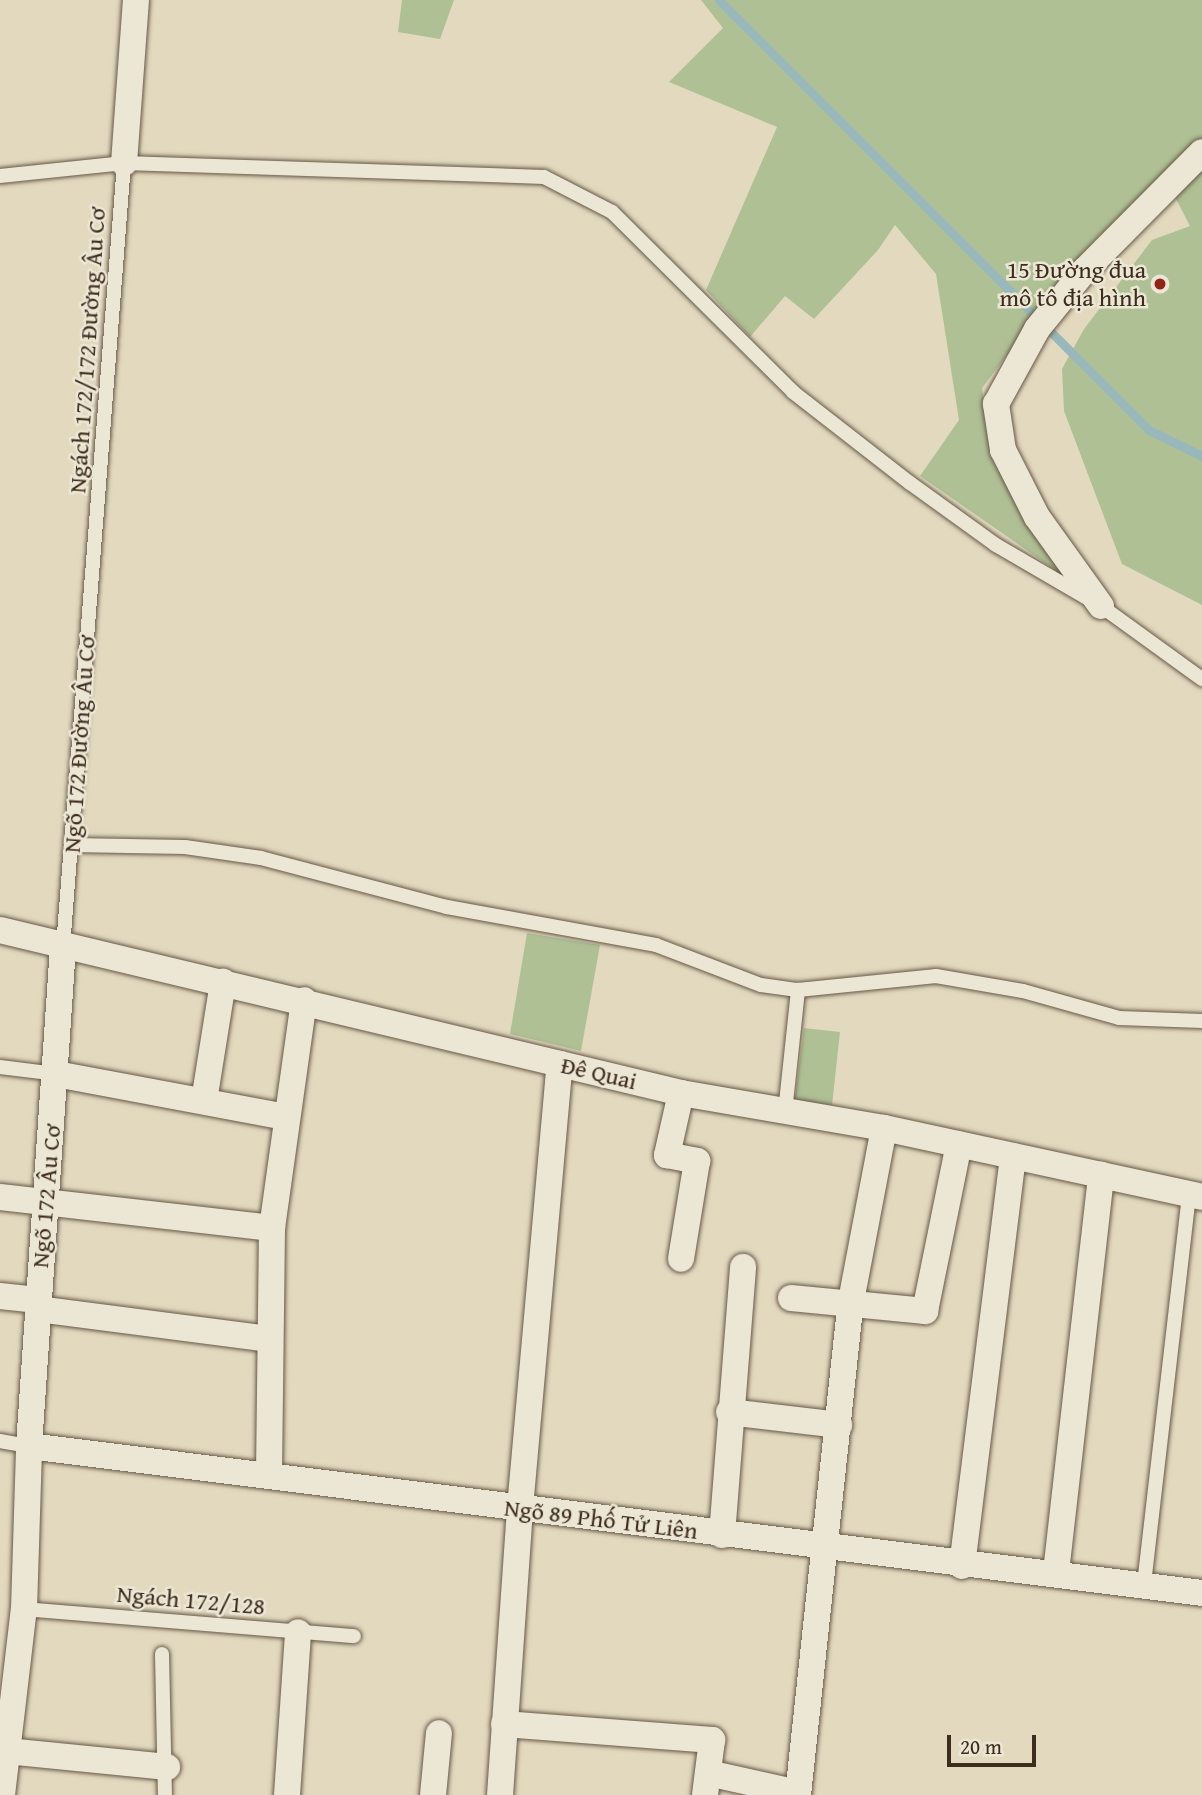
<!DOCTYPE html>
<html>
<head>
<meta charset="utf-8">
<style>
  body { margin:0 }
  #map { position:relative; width:1202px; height:1795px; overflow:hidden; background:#e2d9bf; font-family:"Gentium Book Plus",serif }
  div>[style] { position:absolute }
  .green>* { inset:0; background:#afc095 }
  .stream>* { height:9px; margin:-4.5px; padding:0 4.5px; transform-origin:4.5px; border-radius:4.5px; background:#98b8bb }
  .roads { filter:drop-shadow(0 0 2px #675846) drop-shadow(0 0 2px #675846) }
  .lane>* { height:14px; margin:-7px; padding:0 7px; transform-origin:7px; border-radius:7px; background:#ece6d5 }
  .street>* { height:26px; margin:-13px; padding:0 13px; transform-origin:13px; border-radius:13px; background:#ece6d5 }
  .dots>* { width:19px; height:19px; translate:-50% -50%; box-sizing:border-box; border:4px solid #ece6d5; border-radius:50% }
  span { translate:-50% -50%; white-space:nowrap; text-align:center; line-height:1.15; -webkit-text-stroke:5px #ece6d5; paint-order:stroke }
  .poi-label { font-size:24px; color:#3e2d1d }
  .right { translate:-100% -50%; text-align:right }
  .street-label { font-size:24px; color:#3e2d1d }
  .scale { position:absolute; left:947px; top:1735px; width:89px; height:32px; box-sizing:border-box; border:4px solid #3e2d1d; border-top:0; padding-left:9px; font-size:21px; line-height:24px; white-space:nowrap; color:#3e2d1d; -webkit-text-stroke:5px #ece6d5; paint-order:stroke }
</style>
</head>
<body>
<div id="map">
  <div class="green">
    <i style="clip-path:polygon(402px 0,454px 0,440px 39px,398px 32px)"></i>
    <i style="clip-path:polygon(701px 0,1202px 0,1202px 138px,1094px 241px,982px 388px,988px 436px,1077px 585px,920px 476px,959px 420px,936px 274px,895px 225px,878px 250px,814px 319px,785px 296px,750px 337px,706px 290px,777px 127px,669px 82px,723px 28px)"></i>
    <i style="clip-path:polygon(1202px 168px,1202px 605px,1122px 564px,1064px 411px,1062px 369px,1084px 329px,1152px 240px,1190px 226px,1174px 195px)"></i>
    <i style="clip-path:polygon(527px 933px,600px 945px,581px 1051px,510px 1034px)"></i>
    <i style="clip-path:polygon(804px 1028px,840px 1032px,832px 1105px,795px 1100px)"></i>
  </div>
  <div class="stream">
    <i style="left:719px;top:0;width:608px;rotate:45deg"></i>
    <i style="left:1149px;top:430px;width:59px;rotate:26.1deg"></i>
  </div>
  <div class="roads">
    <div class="lane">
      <i style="left:0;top:176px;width:125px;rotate:-6deg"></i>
      <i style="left:124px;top:163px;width:420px;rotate:1.9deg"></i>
      <i style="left:544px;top:177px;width:76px;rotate:27.2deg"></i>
      <i style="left:612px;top:212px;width:255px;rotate:44.8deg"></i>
      <i style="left:793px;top:392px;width:148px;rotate:37.9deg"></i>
      <i style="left:910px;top:483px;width:106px;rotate:35.8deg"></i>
      <i style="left:996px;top:545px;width:121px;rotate:30.2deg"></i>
      <i style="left:1101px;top:606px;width:125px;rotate:35.9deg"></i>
      <i style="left:71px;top:845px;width:114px;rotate:1deg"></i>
      <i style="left:185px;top:847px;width:77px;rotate:8.2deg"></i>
      <i style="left:261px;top:858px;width:192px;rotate:14.8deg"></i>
      <i style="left:447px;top:907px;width:212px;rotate:10.3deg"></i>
      <i style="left:656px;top:945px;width:112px;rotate:20.9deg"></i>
      <i style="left:761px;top:985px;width:37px;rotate:8deg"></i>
      <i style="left:798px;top:990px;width:139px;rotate:-5.8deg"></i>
      <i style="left:936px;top:976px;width:88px;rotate:9.8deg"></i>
      <i style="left:1023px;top:991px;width:100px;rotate:15.7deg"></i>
      <i style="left:1119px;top:1018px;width:83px;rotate:2.1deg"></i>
      <i style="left:63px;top:947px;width:786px;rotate:-85.55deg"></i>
      <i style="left:0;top:1067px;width:56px;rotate:7.1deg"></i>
      <i style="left:785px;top:1112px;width:123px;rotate:-83.9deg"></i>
      <i style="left:0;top:1441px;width:29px;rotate:10deg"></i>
      <i style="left:1144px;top:1584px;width:393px;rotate:-83.4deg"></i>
      <i style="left:24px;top:1609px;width:331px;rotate:4.7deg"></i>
      <i style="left:162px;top:1654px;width:141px;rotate:88.8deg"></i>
    </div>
    <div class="street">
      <i style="left:124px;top:163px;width:163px;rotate:-85.8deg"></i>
      <i style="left:1101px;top:606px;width:110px;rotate:-125.7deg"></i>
      <i style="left:1037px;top:517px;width:75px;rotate:-116.9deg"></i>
      <i style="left:1003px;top:450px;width:47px;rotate:-98.7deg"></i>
      <i style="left:996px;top:404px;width:85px;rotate:-61.3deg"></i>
      <i style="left:1037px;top:329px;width:76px;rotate:-50.9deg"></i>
      <i style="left:1085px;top:270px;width:166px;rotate:-45.2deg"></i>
      <i style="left:0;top:930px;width:700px;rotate:13.46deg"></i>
      <i style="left:681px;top:1093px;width:206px;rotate:9.8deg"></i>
      <i style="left:884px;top:1128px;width:325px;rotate:12.2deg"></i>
      <i style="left:56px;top:1074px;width:233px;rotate:10.6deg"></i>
      <i style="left:681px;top:1093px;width:64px;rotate:102.7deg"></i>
      <i style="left:667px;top:1155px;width:31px;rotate:11deg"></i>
      <i style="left:697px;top:1161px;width:99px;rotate:99.3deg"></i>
      <i style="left:204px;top:1101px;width:121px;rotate:-80.9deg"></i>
      <i style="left:0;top:1197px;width:274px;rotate:6.5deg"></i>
      <i style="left:0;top:1296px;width:38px;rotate:6deg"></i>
      <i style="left:791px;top:1298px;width:135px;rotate:5.5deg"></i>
      <i style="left:925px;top:1311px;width:170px;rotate:-78.5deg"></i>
      <i style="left:38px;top:1309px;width:233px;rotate:7.4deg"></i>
      <i style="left:729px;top:1412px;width:111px;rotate:6.7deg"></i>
      <i style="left:29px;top:1446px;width:1182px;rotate:7.14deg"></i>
      <i style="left:269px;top:1474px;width:246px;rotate:-89.3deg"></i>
      <i style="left:272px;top:1228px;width:230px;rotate:-82deg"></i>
      <i style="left:722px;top:1535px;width:269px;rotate:-85.5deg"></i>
      <i style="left:962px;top:1566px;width:413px;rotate:-82.9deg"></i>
      <i style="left:1056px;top:1572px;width:400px;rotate:-83.5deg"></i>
      <i style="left:504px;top:1724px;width:209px;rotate:4.4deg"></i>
      <i style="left:712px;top:1740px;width:55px;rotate:97.3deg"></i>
      <i style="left:7px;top:1751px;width:161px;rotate:5.7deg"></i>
      <i style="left:708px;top:1773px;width:92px;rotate:12.5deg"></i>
      <i style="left:2px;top:1795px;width:187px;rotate:-83.3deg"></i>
      <i style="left:24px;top:1609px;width:163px;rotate:-88.2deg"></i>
      <i style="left:29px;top:1446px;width:500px;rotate:-86.1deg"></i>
      <i style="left:287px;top:1795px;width:163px;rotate:-86.1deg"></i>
      <i style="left:433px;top:1795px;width:62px;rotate:-84.5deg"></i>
      <i style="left:500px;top:1795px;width:288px;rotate:-86deg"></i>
      <i style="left:520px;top:1508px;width:446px;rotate:-84.9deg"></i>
      <i style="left:798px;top:1795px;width:497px;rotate:-83.9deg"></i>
      <i style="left:851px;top:1301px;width:176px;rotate:-79.2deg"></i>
    </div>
  </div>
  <div class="dots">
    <i style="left:1160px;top:284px;background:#8f2418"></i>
  </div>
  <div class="poi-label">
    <span class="right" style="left:1146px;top:284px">15 Đường đua<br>mô tô địa hình</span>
  </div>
  <div class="street-label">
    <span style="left:87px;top:350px;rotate:-86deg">Ngách 172/172 Đường Âu Cơ</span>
    <span style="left:79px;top:744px;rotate:-86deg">Ngõ 172 Đường Âu Cơ</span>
    <span style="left:599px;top:1073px;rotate:13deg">Đê Quai</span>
    <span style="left:46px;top:1196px;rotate:-85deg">Ngõ 172 Âu Cơ</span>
    <span style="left:601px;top:1519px;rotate:7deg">Ngõ 89 Phố Tử Liên</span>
    <span style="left:191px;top:1600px;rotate:5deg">Ngách 172/128</span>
  </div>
  <div class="scale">20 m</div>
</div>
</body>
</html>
